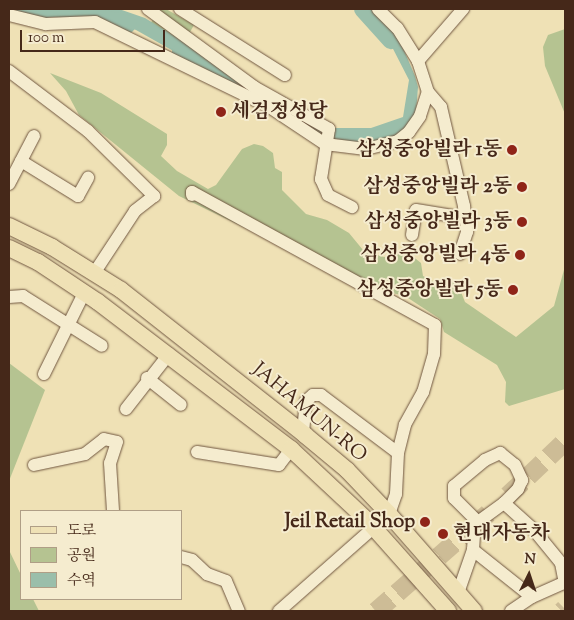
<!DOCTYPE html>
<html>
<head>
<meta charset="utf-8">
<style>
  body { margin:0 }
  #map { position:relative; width:574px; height:620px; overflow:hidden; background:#efe1b5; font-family:"Sorts Mill Goudy","Noto Serif KR",serif }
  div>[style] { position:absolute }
  .green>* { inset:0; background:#b5c391 }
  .water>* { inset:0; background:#9abeaa }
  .river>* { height:18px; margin:-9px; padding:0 9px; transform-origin:9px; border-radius:9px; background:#9abeaa }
  .highway-tunnel>* { height:19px; margin-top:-9.5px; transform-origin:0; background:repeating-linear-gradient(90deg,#cdbc96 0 19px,transparent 0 28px) }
  .roads { filter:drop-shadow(0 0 1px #705640) drop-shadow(0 0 1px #705640) }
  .minor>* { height:12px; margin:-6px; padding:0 6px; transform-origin:6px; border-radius:6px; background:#f5eccf }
  .major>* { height:16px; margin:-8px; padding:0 8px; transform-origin:8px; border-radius:8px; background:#efe1b5 }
  .dots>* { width:14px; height:14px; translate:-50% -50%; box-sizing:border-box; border:2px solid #f5eccf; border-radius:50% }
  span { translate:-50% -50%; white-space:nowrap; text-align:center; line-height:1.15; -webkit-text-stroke:4px #f5eccf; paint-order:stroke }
  .poi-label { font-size:20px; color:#452819; font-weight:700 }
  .left { translate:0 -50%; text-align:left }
  .right { translate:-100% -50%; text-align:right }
  .street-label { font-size:20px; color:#452819 }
  .frame { position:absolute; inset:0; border:10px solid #452819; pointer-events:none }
  .legend { position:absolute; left:20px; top:510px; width:162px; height:90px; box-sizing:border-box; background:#f5eccf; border:1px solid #af9e86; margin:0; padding:6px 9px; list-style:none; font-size:15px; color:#452819 }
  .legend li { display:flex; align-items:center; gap:10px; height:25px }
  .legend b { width:25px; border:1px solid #af9e86 }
  .north { position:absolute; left:504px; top:550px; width:50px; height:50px; -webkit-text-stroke:4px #f5eccf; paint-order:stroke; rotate:4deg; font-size:14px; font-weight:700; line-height:20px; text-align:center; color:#452819 }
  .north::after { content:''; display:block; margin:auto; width:18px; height:22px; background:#452819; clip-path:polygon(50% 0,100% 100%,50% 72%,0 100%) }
  .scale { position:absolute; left:20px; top:30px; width:145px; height:22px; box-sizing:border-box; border:2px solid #452819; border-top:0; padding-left:6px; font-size:15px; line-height:18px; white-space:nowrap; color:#452819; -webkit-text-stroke:4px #f5eccf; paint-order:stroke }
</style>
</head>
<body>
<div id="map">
  <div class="green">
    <i style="clip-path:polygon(160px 9px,166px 9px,194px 25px,182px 46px,148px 27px)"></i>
    <i style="clip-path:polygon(565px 29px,565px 114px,545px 66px,543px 47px,548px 35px)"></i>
    <i style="clip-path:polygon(50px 73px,101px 93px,167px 134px,167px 145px,161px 156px,177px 171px,208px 189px,216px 185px,242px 149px,254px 144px,263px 146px,273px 153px,275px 168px,282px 172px,282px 190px,306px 214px,327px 220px,349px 233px,363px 250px,384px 257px,398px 253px,411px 255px,421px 263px,423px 276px,437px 283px,457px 282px,465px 302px,516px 337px,554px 306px,565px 266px,565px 389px,509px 406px,505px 402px,506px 382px,497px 365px,444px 332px,440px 319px,405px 296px,367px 287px,179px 196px,79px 115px,66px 91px)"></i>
    <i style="clip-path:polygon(9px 363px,45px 390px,9px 481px)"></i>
    <i style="clip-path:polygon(9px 550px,21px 575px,21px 599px,33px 599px,39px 611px,9px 611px)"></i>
  </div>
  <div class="water">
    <i style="clip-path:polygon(12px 9px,119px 9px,145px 18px,192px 47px,218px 53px,256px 83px,331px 128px,371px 128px,403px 117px,409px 80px,390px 43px,366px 9px,376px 9px,403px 48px,415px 76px,418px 87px,416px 113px,404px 133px,389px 140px,354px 144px,328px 139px,219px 66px,193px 62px,136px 30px,95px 14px,35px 19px)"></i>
  </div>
  <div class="river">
    <i style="left:58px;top:9px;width:71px;rotate:12.3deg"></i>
    <i style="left:363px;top:9px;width:42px;rotate:47.9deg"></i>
    <i style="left:181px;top:52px;width:96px;rotate:29.2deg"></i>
  </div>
  <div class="highway-tunnel">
    <i style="left:508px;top:495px;width:79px;rotate:-43.5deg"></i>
    <i style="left:376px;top:611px;width:149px;rotate:-41.2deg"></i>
    <i style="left:562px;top:611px;width:4px;rotate:-45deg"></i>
  </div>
  <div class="roads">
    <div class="minor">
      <i style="left:148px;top:9px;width:132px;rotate:36.3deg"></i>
      <i style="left:254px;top:87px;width:86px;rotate:29.2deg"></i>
      <i style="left:329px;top:129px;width:51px;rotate:99.1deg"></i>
      <i style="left:321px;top:179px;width:17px;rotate:66deg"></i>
      <i style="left:328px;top:195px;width:27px;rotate:27deg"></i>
      <i style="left:180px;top:9px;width:124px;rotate:32.2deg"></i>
      <i style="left:9px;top:15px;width:38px;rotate:14deg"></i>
      <i style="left:46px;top:24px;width:49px;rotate:-2.3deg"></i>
      <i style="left:95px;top:22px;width:196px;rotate:26deg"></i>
      <i style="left:271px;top:108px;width:65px;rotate:33.7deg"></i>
      <i style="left:325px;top:144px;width:41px;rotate:7deg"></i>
      <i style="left:366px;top:149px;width:33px;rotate:-14deg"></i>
      <i style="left:398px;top:141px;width:14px;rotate:-39deg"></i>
      <i style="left:409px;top:132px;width:19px;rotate:-55deg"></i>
      <i style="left:420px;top:116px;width:25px;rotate:-72deg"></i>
      <i style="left:428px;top:92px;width:33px;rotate:-108deg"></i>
      <i style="left:418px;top:61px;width:39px;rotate:-122deg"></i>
      <i style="left:397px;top:28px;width:27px;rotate:-135deg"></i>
      <i style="left:418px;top:61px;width:69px;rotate:-49.1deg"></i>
      <i style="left:9px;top:71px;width:99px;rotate:37.2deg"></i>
      <i style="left:88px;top:131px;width:93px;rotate:44.6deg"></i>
      <i style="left:154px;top:196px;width:24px;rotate:142deg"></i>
      <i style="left:135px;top:211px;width:73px;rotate:123.3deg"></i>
      <i style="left:428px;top:92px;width:20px;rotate:49deg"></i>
      <i style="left:441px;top:107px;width:102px;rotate:76.9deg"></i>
      <i style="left:464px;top:206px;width:26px;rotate:83deg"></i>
      <i style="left:467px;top:232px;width:23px;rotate:108deg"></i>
      <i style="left:21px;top:161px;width:67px;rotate:31.6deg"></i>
      <i style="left:78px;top:196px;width:21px;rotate:-61deg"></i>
      <i style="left:9px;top:184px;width:54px;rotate:-62.5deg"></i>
      <i style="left:192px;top:195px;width:3px;rotate:-90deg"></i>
      <i style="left:192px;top:192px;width:277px;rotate:28.7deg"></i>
      <i style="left:435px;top:325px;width:29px;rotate:92deg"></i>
      <i style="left:434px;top:354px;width:40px;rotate:106deg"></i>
      <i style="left:423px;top:392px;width:38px;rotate:119deg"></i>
      <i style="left:405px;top:425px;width:29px;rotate:104deg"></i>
      <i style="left:398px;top:453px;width:41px;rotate:92.8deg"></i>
      <i style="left:396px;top:494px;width:21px;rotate:109deg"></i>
      <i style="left:389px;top:514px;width:147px;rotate:138.6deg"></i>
      <i style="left:412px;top:235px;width:25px;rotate:-81deg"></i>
      <i style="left:416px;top:210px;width:51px;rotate:9.1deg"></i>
      <i style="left:9px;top:297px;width:14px;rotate:-4deg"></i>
      <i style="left:23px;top:296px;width:93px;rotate:32.3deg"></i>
      <i style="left:44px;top:374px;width:90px;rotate:-63.7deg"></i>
      <i style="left:147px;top:378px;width:43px;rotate:38.5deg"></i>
      <i style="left:126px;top:409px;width:70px;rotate:-52deg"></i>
      <i style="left:303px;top:433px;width:32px;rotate:-85deg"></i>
      <i style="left:306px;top:401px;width:9px;rotate:-41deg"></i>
      <i style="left:313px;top:395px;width:8px"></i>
      <i style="left:321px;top:395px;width:96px;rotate:37deg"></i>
      <i style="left:197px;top:452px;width:83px;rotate:9deg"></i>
      <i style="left:279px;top:465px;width:20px;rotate:-53deg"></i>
      <i style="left:500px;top:453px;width:19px;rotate:39deg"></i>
      <i style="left:515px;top:465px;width:17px;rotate:65deg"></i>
      <i style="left:522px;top:480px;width:10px;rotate:114deg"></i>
      <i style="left:518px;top:489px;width:20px;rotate:135deg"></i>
      <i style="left:504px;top:503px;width:32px;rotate:144deg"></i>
      <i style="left:478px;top:522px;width:34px;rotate:-135deg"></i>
      <i style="left:454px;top:498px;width:12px;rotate:-90deg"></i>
      <i style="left:454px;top:486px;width:40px;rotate:-40deg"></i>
      <i style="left:485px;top:460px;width:17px;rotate:-25deg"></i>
      <i style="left:34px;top:465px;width:52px;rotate:-12.2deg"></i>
      <i style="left:85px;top:454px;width:24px;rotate:-38deg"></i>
      <i style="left:104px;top:439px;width:13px;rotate:13deg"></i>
      <i style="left:117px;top:442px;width:22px;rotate:108deg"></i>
      <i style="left:110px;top:463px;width:48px;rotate:86.4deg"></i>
      <i style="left:504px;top:503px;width:40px;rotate:42deg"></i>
      <i style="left:534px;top:530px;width:43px;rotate:50.7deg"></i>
      <i style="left:561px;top:563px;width:21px;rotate:79deg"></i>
      <i style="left:475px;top:521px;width:29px;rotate:94deg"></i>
      <i style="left:473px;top:550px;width:75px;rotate:38.5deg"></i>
      <i style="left:532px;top:597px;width:35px;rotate:-24deg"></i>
      <i style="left:181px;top:557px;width:11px;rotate:15deg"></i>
      <i style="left:192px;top:560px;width:21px;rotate:43deg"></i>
      <i style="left:207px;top:574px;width:20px;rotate:20deg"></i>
      <i style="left:226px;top:581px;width:33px;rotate:67deg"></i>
      <i style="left:458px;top:593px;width:46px;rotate:-70.8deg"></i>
      <i style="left:511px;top:611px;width:25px;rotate:-34deg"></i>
    </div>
    <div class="major">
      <i style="left:9px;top:226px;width:48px;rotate:26deg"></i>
      <i style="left:52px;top:247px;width:81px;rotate:31.9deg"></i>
      <i style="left:121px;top:290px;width:234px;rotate:38.2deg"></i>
      <i style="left:305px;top:435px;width:55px;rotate:39.8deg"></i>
      <i style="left:347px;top:470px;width:61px;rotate:46.3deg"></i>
      <i style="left:389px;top:514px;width:129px;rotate:48.8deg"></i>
      <i style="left:9px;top:248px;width:32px;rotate:26deg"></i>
      <i style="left:38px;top:262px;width:72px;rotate:33.7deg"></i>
      <i style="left:98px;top:302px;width:243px;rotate:37.3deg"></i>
      <i style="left:291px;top:449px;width:104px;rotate:43.1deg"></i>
      <i style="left:367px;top:520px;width:122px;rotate:48.3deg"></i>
    </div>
  </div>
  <div class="dots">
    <i style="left:221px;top:112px;background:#8f2418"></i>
    <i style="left:512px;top:150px;background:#8f2418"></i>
    <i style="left:522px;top:187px;background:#8f2418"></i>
    <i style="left:522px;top:222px;background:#8f2418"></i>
    <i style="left:520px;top:255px;background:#8f2418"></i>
    <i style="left:513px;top:290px;background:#8f2418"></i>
    <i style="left:425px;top:522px;background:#8f2418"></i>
    <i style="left:443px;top:534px;background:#8f2418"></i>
  </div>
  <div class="poi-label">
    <span class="left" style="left:231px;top:112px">세검정성당</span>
    <span class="right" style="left:502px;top:150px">삼성중앙빌라 1동</span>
    <span class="right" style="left:512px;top:187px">삼성중앙빌라 2동</span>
    <span class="right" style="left:512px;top:222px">삼성중앙빌라 3동</span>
    <span class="right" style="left:510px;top:255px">삼성중앙빌라 4동</span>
    <span class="right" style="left:503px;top:290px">삼성중앙빌라 5동</span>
    <span class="right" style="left:415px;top:522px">Jeil Retail Shop</span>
    <span class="left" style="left:453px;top:534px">현대자동차</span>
  </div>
  <div class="street-label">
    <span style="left:309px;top:413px;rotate:40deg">JAHAMUN-RO</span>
  </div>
  <div class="frame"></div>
  <ul class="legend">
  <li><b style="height:6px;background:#efe1b5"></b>도로</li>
  <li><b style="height:14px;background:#b5c391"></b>공원</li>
  <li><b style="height:14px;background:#9abeaa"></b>수역</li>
  </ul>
  <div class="north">N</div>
  <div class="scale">100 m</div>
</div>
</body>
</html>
